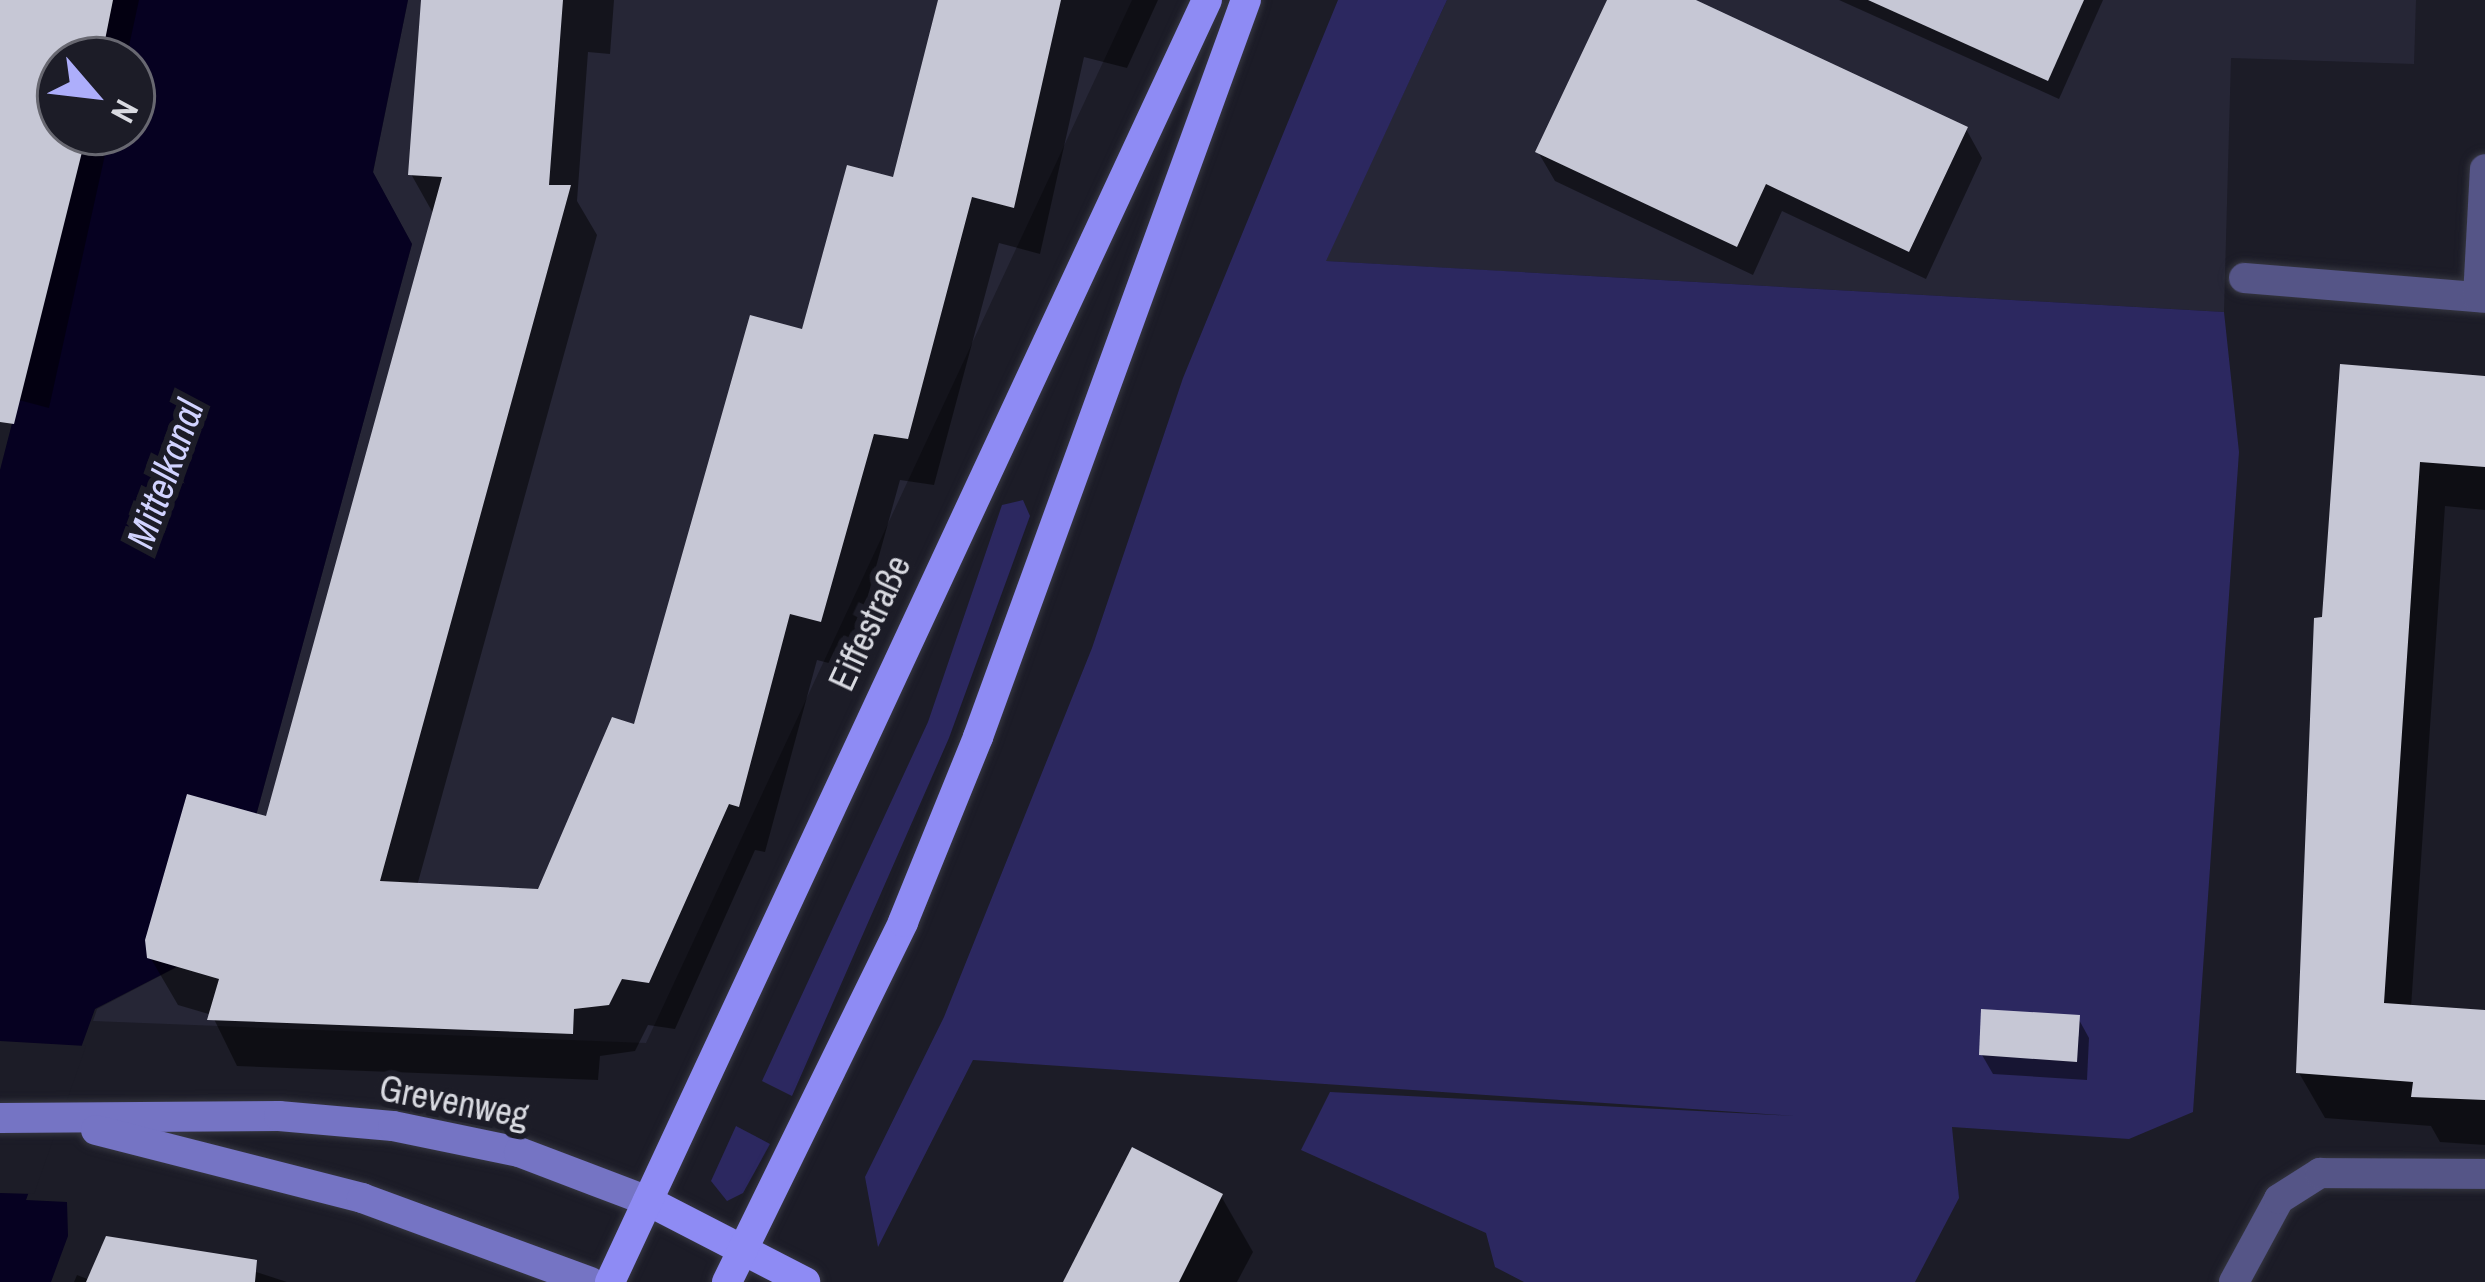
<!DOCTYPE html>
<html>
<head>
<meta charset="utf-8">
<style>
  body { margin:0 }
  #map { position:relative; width:2485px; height:1282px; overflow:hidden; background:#1c1c27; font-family:"Archivo Narrow",sans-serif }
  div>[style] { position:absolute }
  .built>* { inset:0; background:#262636 }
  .green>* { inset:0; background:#2c2860 }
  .water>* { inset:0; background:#060121 }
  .pier>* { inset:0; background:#1c1c27 }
  .shadow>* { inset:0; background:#0007 }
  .building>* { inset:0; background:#c6c7d5 }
  .roads { filter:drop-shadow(0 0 3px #363741) drop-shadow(0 0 3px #363741) }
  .minor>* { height:30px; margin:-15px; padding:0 15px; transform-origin:15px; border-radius:15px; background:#555587 }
  .secondary>* { height:30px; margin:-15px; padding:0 15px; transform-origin:15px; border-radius:15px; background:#7574c4 }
  .primary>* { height:30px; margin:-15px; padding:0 15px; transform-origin:15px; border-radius:15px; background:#8e8bf4 }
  span { translate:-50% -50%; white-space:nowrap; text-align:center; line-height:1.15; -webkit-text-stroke:12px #1c1c27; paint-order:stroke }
  .street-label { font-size:36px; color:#d9dae1 }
  .water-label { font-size:39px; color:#d1d3ff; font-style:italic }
  .north { position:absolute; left:36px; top:36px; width:120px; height:120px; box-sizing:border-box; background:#1c1c27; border:3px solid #686871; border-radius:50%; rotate:118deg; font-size:33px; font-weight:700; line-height:48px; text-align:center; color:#d9dae1 }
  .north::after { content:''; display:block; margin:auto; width:42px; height:54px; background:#adaefb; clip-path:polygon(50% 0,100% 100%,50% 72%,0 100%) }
</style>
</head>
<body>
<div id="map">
  <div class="built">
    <i style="clip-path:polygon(408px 0,1132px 0,646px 1043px,93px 1021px,97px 1009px,221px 944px,412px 244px,373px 173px)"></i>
    <i style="clip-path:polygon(1447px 0,2416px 0,2414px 64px,2231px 58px,2224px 312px,1325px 261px)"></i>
  </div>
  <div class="green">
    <i style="clip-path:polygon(1338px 0,1447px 0,1326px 261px,2224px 312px,2239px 452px,2193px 1112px,2129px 1139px,1952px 1127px,1959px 1198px,1915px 1282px,1524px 1282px,1495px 1267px,1486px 1233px,1301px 1150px,1330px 1092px,1795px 1116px,973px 1060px,878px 1247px,865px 1177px,944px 1017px,1092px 648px,1183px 378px)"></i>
    <i style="clip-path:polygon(1023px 500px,1030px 516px,949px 738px,792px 1096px,762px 1081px,928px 722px,1002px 505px)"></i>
    <i style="clip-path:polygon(736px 1126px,770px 1144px,743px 1193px,727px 1201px,711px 1181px)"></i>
  </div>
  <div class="water">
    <i style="clip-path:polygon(113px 0,408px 0,373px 172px,412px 244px,221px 944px,95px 1009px,26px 1200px,67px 1202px,68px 1236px,51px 1282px,0 1282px,0 470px,87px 132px,132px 132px,132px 60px,101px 60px)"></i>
  </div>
  <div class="pier">
    <i style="clip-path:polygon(0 1041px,86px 1046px,34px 1194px,0 1193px)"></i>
  </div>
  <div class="shadow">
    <i style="clip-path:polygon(0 0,139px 0,126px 60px,60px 60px,60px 132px,110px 132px,49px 408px,0 395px)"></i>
    <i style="clip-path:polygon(424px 0,614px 0,610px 54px,588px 52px,577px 201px,597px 235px,417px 886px,540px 892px,636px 727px,804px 333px,895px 181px,940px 0,1158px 0,1127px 68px,1084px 57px,1040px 254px,999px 243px,934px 485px,900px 480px,848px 668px,817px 660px,765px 852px,755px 850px,675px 1029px,648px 1025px,635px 1051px,600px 1056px,598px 1080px,237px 1066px,212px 1015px,178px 1005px,150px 957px,268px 820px,434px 215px,411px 174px)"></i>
    <i style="clip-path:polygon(1610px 0,1689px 0,1966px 129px,1982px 158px,1926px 279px,1782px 211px,1753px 275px,1555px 181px,1538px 152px)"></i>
    <i style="clip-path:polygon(1839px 0,2103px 0,2059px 99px)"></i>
    <i style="clip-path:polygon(2343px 367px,2485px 378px,2485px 510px,2445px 506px,2411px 1008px,2485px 1013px,2485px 1145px,2440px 1142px,2431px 1126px,2325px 1118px,2299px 1073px)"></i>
    <i style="clip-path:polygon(2078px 1018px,2089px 1038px,2087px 1080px,1993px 1074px,1982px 1055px)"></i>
    <i style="clip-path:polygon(1221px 1196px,1253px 1252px,1237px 1282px,1066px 1282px)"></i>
    <i style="clip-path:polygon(202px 1254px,287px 1282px,74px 1282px,77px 1275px,90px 1280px)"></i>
  </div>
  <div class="building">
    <i style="clip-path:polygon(0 0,113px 0,101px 60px,60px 60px,60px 132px,87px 132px,14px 424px,0 422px)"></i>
    <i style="clip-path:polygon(421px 0,563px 0,549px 185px,571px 185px,380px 881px,538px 889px,612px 717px,634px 724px,750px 315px,802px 329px,847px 165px,893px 177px,938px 0,1061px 0,1014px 208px,972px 197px,908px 439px,874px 434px,821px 622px,790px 614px,739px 807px,729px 804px,649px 983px,622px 979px,609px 1005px,574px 1009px,573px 1034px,207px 1020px,219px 979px,147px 958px,145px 940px,187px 794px,266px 816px,442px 177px,408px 175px)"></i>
    <i style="clip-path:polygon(1607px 0,1696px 0,1968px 127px,1909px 252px,1766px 184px,1737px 247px,1535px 152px)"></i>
    <i style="clip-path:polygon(1868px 0,2084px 0,2048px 81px)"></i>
    <i style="clip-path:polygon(2340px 364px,2485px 376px,2485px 467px,2420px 462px,2384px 1003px,2485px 1010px,2485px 1100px,2411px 1097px,2413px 1082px,2296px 1073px,2314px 618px,2322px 617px)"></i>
    <i style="clip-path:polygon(1981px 1009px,2080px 1015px,2077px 1062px,1979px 1055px)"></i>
    <i style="clip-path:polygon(1132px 1147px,1223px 1194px,1179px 1282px,1063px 1282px)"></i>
    <i style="clip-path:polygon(106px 1236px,257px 1260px,255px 1282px,86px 1282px)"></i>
  </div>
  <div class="roads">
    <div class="minor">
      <i style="left:2244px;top:278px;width:242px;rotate:4.7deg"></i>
      <i style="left:2478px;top:297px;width:128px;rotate:-86.9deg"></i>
      <i style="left:2234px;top:1282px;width:94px;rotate:-61.5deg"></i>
      <i style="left:2279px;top:1199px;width:49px;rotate:-32.4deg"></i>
      <i style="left:2320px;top:1173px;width:165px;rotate:0.3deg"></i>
    </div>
    <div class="secondary">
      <i style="left:0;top:1118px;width:279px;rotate:-0.4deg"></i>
      <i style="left:279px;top:1116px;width:114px;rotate:5deg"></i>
      <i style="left:393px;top:1126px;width:129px;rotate:11.7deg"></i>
      <i style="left:519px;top:1152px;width:138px;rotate:20.8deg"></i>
      <i style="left:96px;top:1130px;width:275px;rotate:14.3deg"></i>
      <i style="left:362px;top:1198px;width:243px;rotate:20.2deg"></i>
    </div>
    <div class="primary">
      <i style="left:648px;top:1201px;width:177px;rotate:27.3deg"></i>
      <i style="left:610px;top:1282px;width:1414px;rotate:-65.03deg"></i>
      <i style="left:727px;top:1282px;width:401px;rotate:-63.9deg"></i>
      <i style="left:903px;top:922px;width:200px;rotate:-67.9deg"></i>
      <i style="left:978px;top:737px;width:784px;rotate:-70.02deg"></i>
    </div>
  </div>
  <div class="street-label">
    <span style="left:870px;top:623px;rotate:-65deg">Eiffestraße</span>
    <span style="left:454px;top:1102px;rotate:11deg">Grevenweg</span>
  </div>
  <div class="water-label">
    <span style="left:165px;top:474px;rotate:-70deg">Mittelkanal</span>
  </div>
  <div class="north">N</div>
</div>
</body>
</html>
